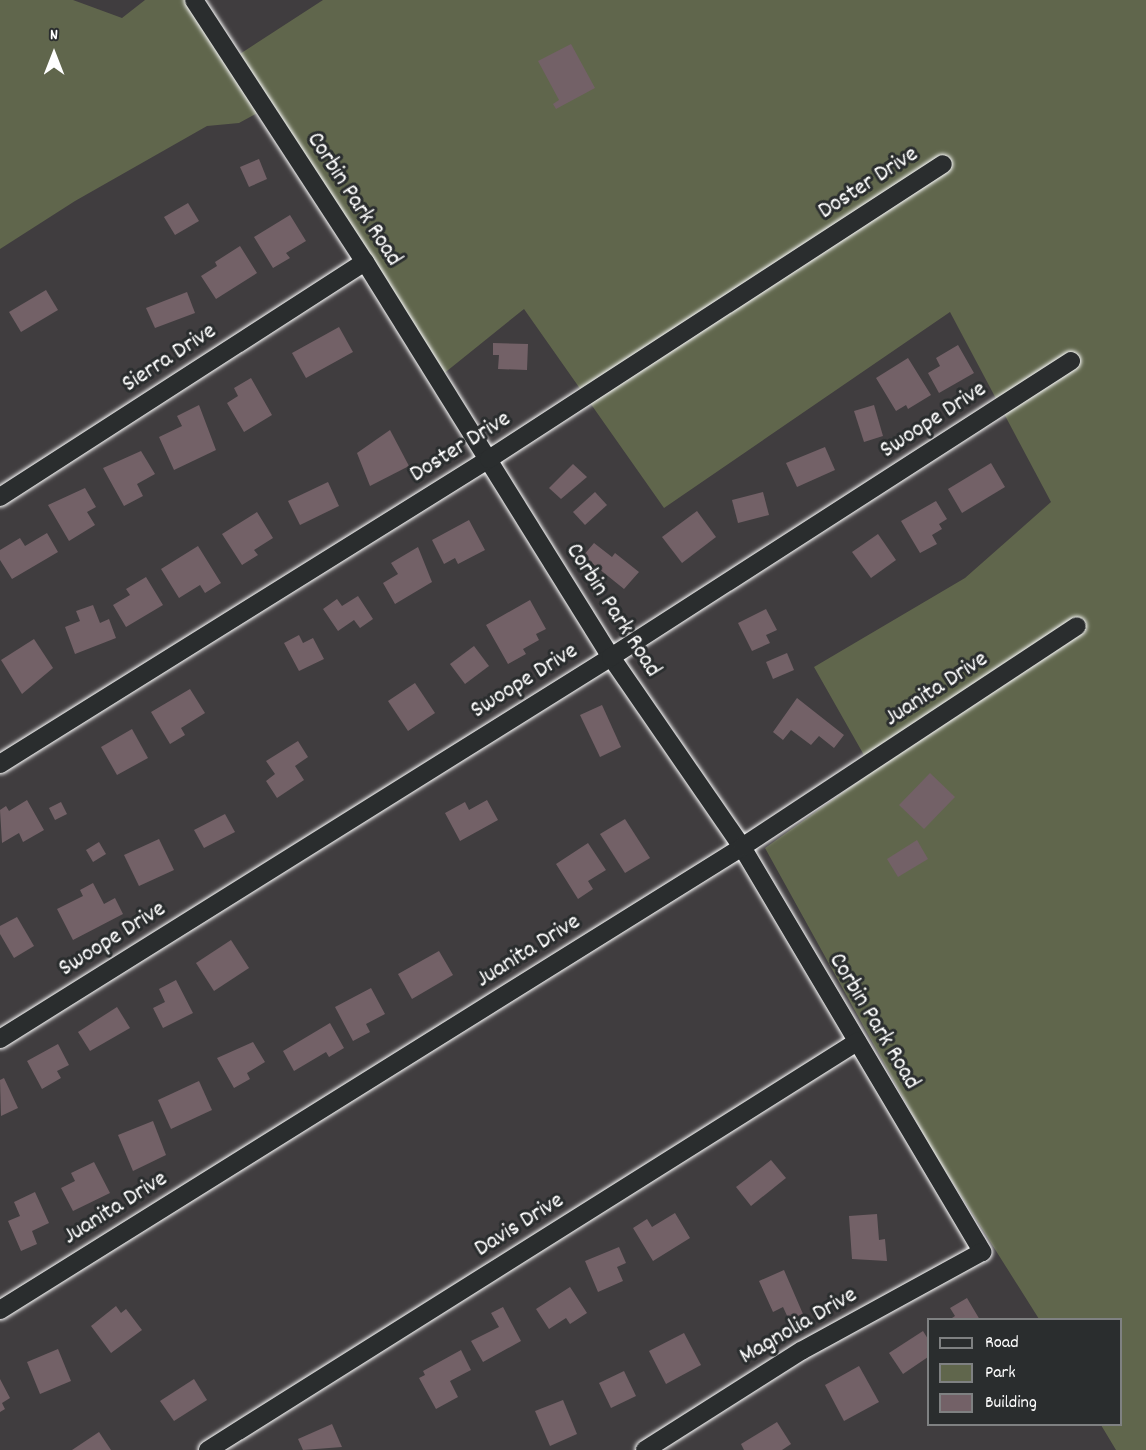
<!DOCTYPE html>
<html>
<head>
<meta charset="utf-8">
<style>
  body { margin:0 }
  #map { position:relative; width:1146px; height:1450px; overflow:hidden; background:#403d3f; font-family:Dekko,sans-serif }
  div>[style] { position:absolute }
  .green>* { inset:0; background:#60664c }
  .building>* { inset:0; background:#736167 }
  .roads { filter:drop-shadow(0 0 2px #fff) drop-shadow(0 0 2px #fff) }
  .minor>* { height:18px; margin:-9px; padding:0 9px; transform-origin:9px; border-radius:9px; background:#2a2d2e }
  span { translate:-50% -50%; white-space:nowrap; text-align:center; line-height:1.15; -webkit-text-stroke:6px #2a2d2e; paint-order:stroke }
  .street-label { font-size:24px; color:#fff }
  .legend { position:absolute; left:927px; top:1318px; width:195px; height:108px; box-sizing:border-box; background:#2a2d2e; border:2px solid #7f8182; margin:0; padding:8px 10px; list-style:none; font-size:18px; color:#fff }
  .legend li { display:flex; align-items:center; gap:12px; height:30px }
  .legend b { width:30px; border:2px solid #7f8182 }
  .north { position:absolute; left:24px; top:24px; width:60px; height:60px; -webkit-text-stroke:4px #2a2d2e; paint-order:stroke; rotate:0deg; font-size:16px; font-weight:700; line-height:24px; text-align:center; color:#fff }
  .north::after { content:''; display:block; margin:auto; width:21px; height:27px; background:#fff; clip-path:polygon(50% 0,100% 100%,50% 72%,0 100%) }
</style>
</head>
<body>
<div id="map">
  <div class="green">
    <i style="clip-path:polygon(0 0,73px 0,122px 18px,145px 0,188px 0,226px 63px,323px 0,1146px 0,1146px 1450px,1116px 1450px,1101px 1425px,1120px 1424px,1120px 1320px,1039px 1319px,931px 1148px,765px 848px,873px 771px,814px 667px,965px 578px,1051px 502px,950px 312px,664px 508px,524px 309px,437px 379px,259px 112px,239px 123px,207px 126px,75px 201px,0 249px)"></i>
  </div>
  <div class="building">
    <i style="clip-path:polygon(571px 44px,595px 88px,556px 109px,553px 104px,559px 100px,538px 61px)"></i>
    <i style="clip-path:polygon(259px 159px,267px 179px,249px 187px,240px 167px)"></i>
    <i style="clip-path:polygon(188px 203px,199px 221px,175px 235px,164px 217px)"></i>
    <i style="clip-path:polygon(290px 215px,306px 241px,286px 253px,290px 258px,273px 268px,254px 237px)"></i>
    <i style="clip-path:polygon(240px 246px,257px 273px,216px 299px,201px 276px,217px 266px,215px 262px)"></i>
    <i style="clip-path:polygon(46px 290px,58px 310px,21px 332px,9px 312px)"></i>
    <i style="clip-path:polygon(187px 292px,195px 313px,155px 328px,146px 308px)"></i>
    <i style="clip-path:polygon(339px 327px,353px 352px,306px 378px,292px 353px)"></i>
    <i style="clip-path:polygon(493px 343px,528px 344px,527px 370px,498px 369px,499px 355px,493px 355px)"></i>
    <i style="clip-path:polygon(958px 345px,974px 373px,939px 393px,928px 373px,940px 366px,936px 358px)"></i>
    <i style="clip-path:polygon(908px 358px,931px 395px,908px 409px,906px 405px,896px 411px,876px 378px)"></i>
    <i style="clip-path:polygon(251px 378px,272px 415px,244px 432px,227px 403px,238px 396px,234px 388px)"></i>
    <i style="clip-path:polygon(199px 405px,216px 450px,174px 470px,159px 437px,182px 426px,177px 416px)"></i>
    <i style="clip-path:polygon(874px 405px,883px 436px,864px 442px,854px 411px)"></i>
    <i style="clip-path:polygon(390px 430px,409px 466px,370px 486px,357px 453px)"></i>
    <i style="clip-path:polygon(825px 447px,835px 470px,797px 487px,786px 463px)"></i>
    <i style="clip-path:polygon(141px 451px,155px 474px,137px 484px,143px 496px,124px 506px,103px 468px)"></i>
    <i style="clip-path:polygon(991px 463px,1005px 487px,962px 513px,948px 489px)"></i>
    <i style="clip-path:polygon(573px 464px,587px 477px,561px 499px,549px 488px)"></i>
    <i style="clip-path:polygon(328px 482px,339px 506px,300px 525px,288px 501px)"></i>
    <i style="clip-path:polygon(85px 488px,96px 507px,87px 512px,95px 525px,69px 541px,48px 505px)"></i>
    <i style="clip-path:polygon(595px 492px,607px 505px,585px 525px,573px 512px)"></i>
    <i style="clip-path:polygon(763px 492px,769px 515px,738px 523px,732px 500px)"></i>
    <i style="clip-path:polygon(936px 501px,947px 519px,939px 524px,942px 529px,932px 535px,937px 544px,920px 553px,901px 521px)"></i>
    <i style="clip-path:polygon(697px 511px,716px 537px,682px 563px,662px 537px)"></i>
    <i style="clip-path:polygon(257px 512px,273px 538px,254px 550px,258px 555px,242px 565px,222px 534px)"></i>
    <i style="clip-path:polygon(469px 520px,485px 550px,458px 564px,455px 558px,444px 564px,432px 540px)"></i>
    <i style="clip-path:polygon(47px 533px,58px 552px,12px 579px,0 560px,0 550px,20px 538px,25px 546px)"></i>
    <i style="clip-path:polygon(878px 534px,896px 560px,871px 578px,852px 552px)"></i>
    <i style="clip-path:polygon(594px 543px,612px 557px,615px 553px,639px 572px,624px 589px,583px 556px)"></i>
    <i style="clip-path:polygon(198px 546px,221px 583px,205px 593px,200px 585px,179px 598px,161px 569px)"></i>
    <i style="clip-path:polygon(418px 547px,432px 582px,395px 604px,383px 583px,398px 574px,391px 563px)"></i>
    <i style="clip-path:polygon(146px 577px,163px 605px,126px 627px,113px 605px,130px 595px,126px 589px)"></i>
    <i style="clip-path:polygon(358px 596px,373px 619px,360px 628px,354px 620px,338px 631px,323px 609px,337px 599px,342px 606px)"></i>
    <i style="clip-path:polygon(530px 600px,546px 629px,536px 634px,539px 640px,523px 649px,526px 654px,508px 664px,486px 625px)"></i>
    <i style="clip-path:polygon(93px 605px,100px 623px,109px 619px,116px 638px,75px 654px,65px 627px,80px 621px,76px 611px)"></i>
    <i style="clip-path:polygon(766px 609px,777px 630px,766px 635px,770px 643px,752px 651px,738px 623px)"></i>
    <i style="clip-path:polygon(299px 635px,303px 643px,313px 638px,324px 659px,299px 671px,284px 643px)"></i>
    <i style="clip-path:polygon(34px 639px,53px 668px,22px 694px,1px 660px)"></i>
    <i style="clip-path:polygon(474px 646px,489px 666px,465px 684px,450px 664px)"></i>
    <i style="clip-path:polygon(787px 653px,794px 670px,773px 679px,766px 662px)"></i>
    <i style="clip-path:polygon(415px 683px,435px 713px,408px 731px,388px 701px)"></i>
    <i style="clip-path:polygon(190px 689px,205px 713px,181px 728px,185px 735px,170px 744px,151px 712px)"></i>
    <i style="clip-path:polygon(797px 698px,844px 735px,834px 748px,819px 736px,811px 745px,791px 730px,783px 740px,773px 732px)"></i>
    <i style="clip-path:polygon(602px 705px,621px 747px,600px 757px,580px 715px)"></i>
    <i style="clip-path:polygon(132px 729px,148px 758px,117px 775px,101px 747px)"></i>
    <i style="clip-path:polygon(298px 741px,308px 757px,295px 766px,304px 780px,277px 798px,266px 781px,275px 774px,266px 761px)"></i>
    <i style="clip-path:polygon(930px 773px,955px 797px,924px 829px,899px 805px)"></i>
    <i style="clip-path:polygon(27px 800px,44px 830px,23px 842px,19px 833px,2px 843px,0 810px,6px 806px,9px 811px)"></i>
    <i style="clip-path:polygon(487px 800px,498px 820px,460px 841px,445px 813px,465px 802px,469px 810px)"></i>
    <i style="clip-path:polygon(61px 802px,67px 814px,55px 820px,49px 808px)"></i>
    <i style="clip-path:polygon(225px 814px,235px 832px,204px 848px,194px 830px)"></i>
    <i style="clip-path:polygon(625px 819px,650px 858px,625px 873px,600px 834px)"></i>
    <i style="clip-path:polygon(159px 839px,174px 870px,139px 886px,124px 855px)"></i>
    <i style="clip-path:polygon(917px 840px,928px 859px,898px 877px,887px 859px)"></i>
    <i style="clip-path:polygon(99px 842px,106px 854px,93px 862px,86px 850px)"></i>
    <i style="clip-path:polygon(588px 843px,606px 870px,588px 881px,593px 889px,578px 899px,556px 864px)"></i>
    <i style="clip-path:polygon(93px 883px,104px 904px,115px 898px,123px 914px,73px 940px,57px 909px,83px 896px,80px 890px)"></i>
    <i style="clip-path:polygon(17px 917px,34px 946px,14px 958px,0 934px,0 926px)"></i>
    <i style="clip-path:polygon(231px 940px,249px 968px,214px 991px,196px 963px)"></i>
    <i style="clip-path:polygon(439px 951px,453px 975px,412px 999px,398px 974px)"></i>
    <i style="clip-path:polygon(176px 980px,193px 1013px,163px 1028px,153px 1008px,165px 1002px,159px 989px)"></i>
    <i style="clip-path:polygon(371px 988px,385px 1014px,366px 1024px,370px 1032px,353px 1041px,335px 1007px)"></i>
    <i style="clip-path:polygon(117px 1007px,130px 1028px,90px 1051px,78px 1032px)"></i>
    <i style="clip-path:polygon(330px 1023px,344px 1048px,329px 1057px,326px 1052px,294px 1071px,283px 1051px)"></i>
    <i style="clip-path:polygon(253px 1042px,265px 1062px,247px 1073px,250px 1079px,234px 1088px,217px 1058px)"></i>
    <i style="clip-path:polygon(58px 1044px,69px 1065px,57px 1071px,61px 1078px,42px 1089px,27px 1061px)"></i>
    <i style="clip-path:polygon(4px 1078px,18px 1108px,1px 1116px,0 1080px)"></i>
    <i style="clip-path:polygon(199px 1081px,212px 1110px,171px 1129px,158px 1100px)"></i>
    <i style="clip-path:polygon(153px 1121px,166px 1155px,133px 1171px,118px 1135px)"></i>
    <i style="clip-path:polygon(771px 1160px,786px 1178px,751px 1206px,736px 1187px)"></i>
    <i style="clip-path:polygon(94px 1162px,110px 1193px,73px 1211px,61px 1188px,75px 1181px,71px 1173px)"></i>
    <i style="clip-path:polygon(35px 1192px,49px 1223px,32px 1231px,37px 1244px,21px 1251px,8px 1221px,20px 1216px,14px 1202px)"></i>
    <i style="clip-path:polygon(675px 1213px,690px 1238px,653px 1261px,633px 1228px,647px 1219px,652px 1227px)"></i>
    <i style="clip-path:polygon(877px 1214px,879px 1240px,885px 1239px,887px 1261px,852px 1259px,849px 1216px)"></i>
    <i style="clip-path:polygon(619px 1247px,626px 1263px,617px 1267px,623px 1281px,598px 1292px,585px 1261px)"></i>
    <i style="clip-path:polygon(784px 1270px,803px 1314px,789px 1320px,783px 1307px,773px 1312px,759px 1281px)"></i>
    <i style="clip-path:polygon(570px 1287px,587px 1313px,570px 1324px,566px 1318px,549px 1329px,536px 1309px)"></i>
    <i style="clip-path:polygon(967px 1298px,980px 1320px,949px 1320px,955px 1316px,950px 1308px)"></i>
    <i style="clip-path:polygon(116px 1306px,121px 1313px,126px 1309px,142px 1330px,111px 1353px,91px 1326px)"></i>
    <i style="clip-path:polygon(503px 1307px,521px 1341px,483px 1362px,471px 1341px,499px 1327px,491px 1313px)"></i>
    <i style="clip-path:polygon(923px 1331px,928px 1339px,928px 1357px,903px 1374px,889px 1353px)"></i>
    <i style="clip-path:polygon(684px 1333px,701px 1365px,666px 1384px,649px 1351px)"></i>
    <i style="clip-path:polygon(58px 1349px,71px 1381px,40px 1394px,27px 1362px)"></i>
    <i style="clip-path:polygon(461px 1350px,471px 1370px,450px 1381px,458px 1397px,436px 1409px,419px 1378px,425px 1375px,423px 1371px)"></i>
    <i style="clip-path:polygon(859px 1366px,879px 1402px,844px 1421px,825px 1385px)"></i>
    <i style="clip-path:polygon(624px 1371px,636px 1396px,611px 1408px,599px 1383px)"></i>
    <i style="clip-path:polygon(0 1379px,10px 1398px,2px 1403px,5px 1409px,0 1412px)"></i>
    <i style="clip-path:polygon(194px 1379px,207px 1400px,174px 1421px,160px 1401px)"></i>
    <i style="clip-path:polygon(563px 1400px,577px 1434px,550px 1446px,535px 1411px)"></i>
    <i style="clip-path:polygon(777px 1422px,791px 1444px,782px 1450px,744px 1450px,741px 1444px)"></i>
    <i style="clip-path:polygon(332px 1424px,342px 1447px,303px 1450px,298px 1439px)"></i>
    <i style="clip-path:polygon(99px 1432px,111px 1450px,72px 1450px)"></i>
  </div>
  <div class="roads">
    <div class="minor">
      <i style="left:194px;top:0;width:313px;rotate:56.9deg"></i>
      <i style="left:365px;top:262px;width:465px;rotate:58.1deg"></i>
      <i style="left:611px;top:657px;width:231px;rotate:55.4deg"></i>
      <i style="left:742px;top:847px;width:471px;rotate:59.3deg"></i>
      <i style="left:982px;top:1252px;width:206px;rotate:151.3deg"></i>
      <i style="left:801px;top:1351px;width:185px;rotate:147.6deg"></i>
      <i style="left:0;top:497px;width:434px;rotate:-32.8deg"></i>
      <i style="left:0;top:764px;width:576px;rotate:-31.95deg"></i>
      <i style="left:489px;top:459px;width:541px;rotate:-33.01deg"></i>
      <i style="left:0;top:1039px;width:721px;rotate:-32.01deg"></i>
      <i style="left:611px;top:657px;width:547px;rotate:-32.76deg"></i>
      <i style="left:0;top:1310px;width:875px;rotate:-31.96deg"></i>
      <i style="left:742px;top:847px;width:401px;rotate:-33.4deg"></i>
      <i style="left:208px;top:1450px;width:767px;rotate:-32.16deg"></i>
    </div>
  </div>
  <div class="street-label">
    <span style="left:869px;top:184px;rotate:-33deg">Doster Drive</span>
    <span style="left:353px;top:200px;rotate:57deg">Corbin Park Road</span>
    <span style="left:170px;top:359px;rotate:-33deg">Sierra Drive</span>
    <span style="left:934px;top:421px;rotate:-33deg">Swoope Drive</span>
    <span style="left:461px;top:448px;rotate:-32deg">Doster Drive</span>
    <span style="left:612px;top:611px;rotate:57deg">Corbin Park Road</span>
    <span style="left:525px;top:682px;rotate:-32deg">Swoope Drive</span>
    <span style="left:937px;top:690px;rotate:-33deg">Juanita Drive</span>
    <span style="left:113px;top:940px;rotate:-32deg">Swoope Drive</span>
    <span style="left:529px;top:952px;rotate:-32deg">Juanita Drive</span>
    <span style="left:873px;top:1022px;rotate:59deg">Corbin Park Road</span>
    <span style="left:116px;top:1209px;rotate:-32deg">Juanita Drive</span>
    <span style="left:520px;top:1226px;rotate:-32deg">Davis Drive</span>
    <span style="left:799px;top:1327px;rotate:-30deg">Magnolia Drive</span>
  </div>
  <ul class="legend">
  <li><b style="height:8px;background:#2a2d2e"></b>Road</li>
  <li><b style="height:16px;background:#60664c"></b>Park</li>
  <li><b style="height:16px;background:#736167"></b>Building</li>
  </ul>
  <div class="north">N</div>
</div>
</body>
</html>
